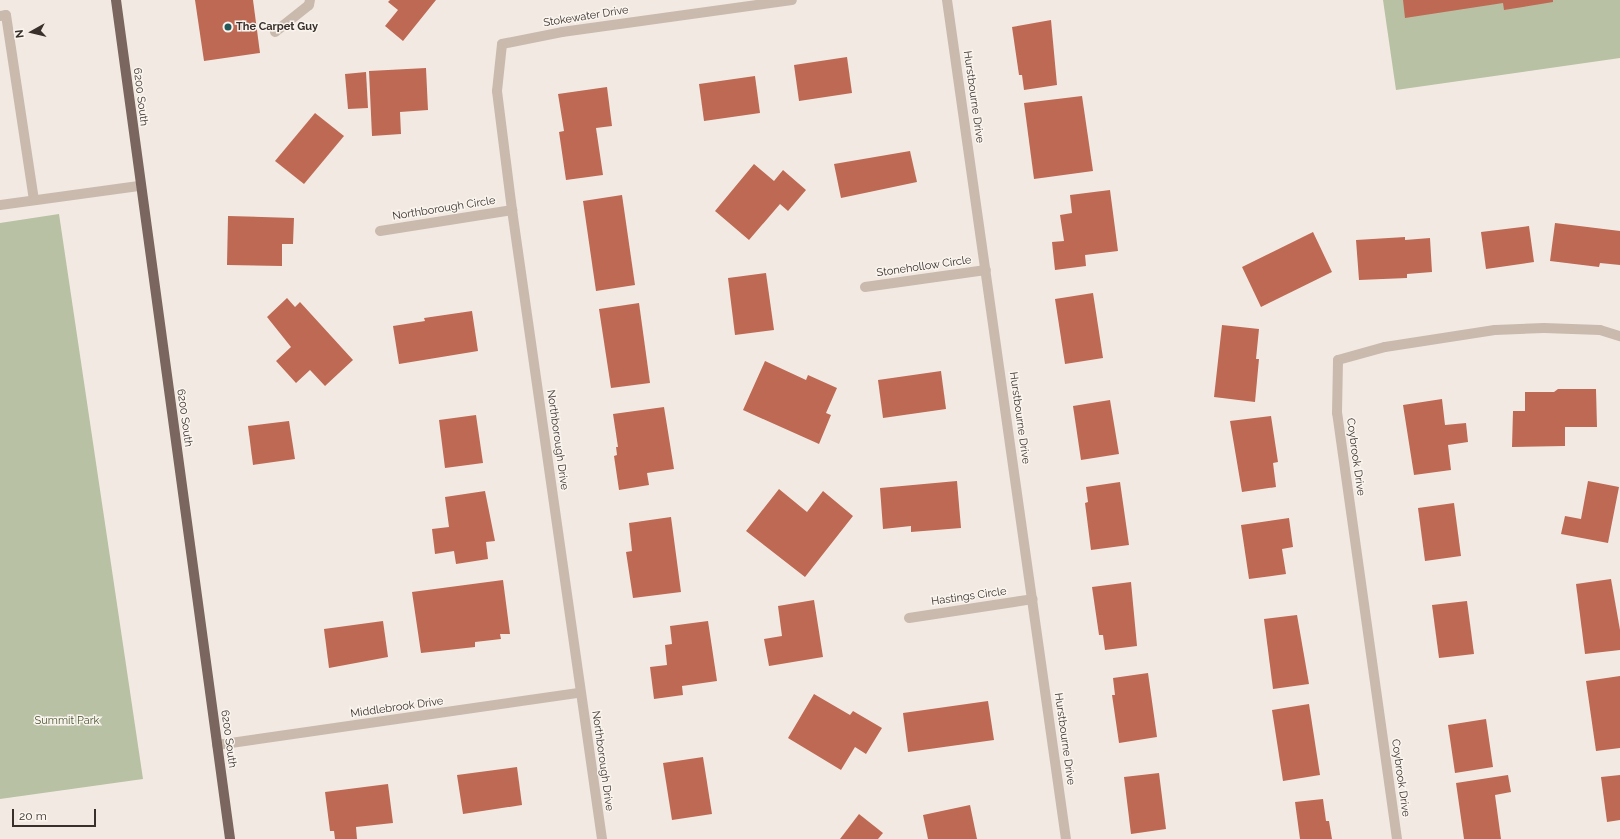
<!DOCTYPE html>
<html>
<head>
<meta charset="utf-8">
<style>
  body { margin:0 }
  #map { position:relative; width:1620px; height:839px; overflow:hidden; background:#f2eae2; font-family:Raleway,sans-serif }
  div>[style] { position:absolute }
  .green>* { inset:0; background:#b8c1a3 }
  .building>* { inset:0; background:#be6954 }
  .minor>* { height:10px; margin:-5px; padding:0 5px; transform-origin:5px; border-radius:5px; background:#cabaae }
  .major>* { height:10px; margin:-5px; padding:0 5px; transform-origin:5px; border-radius:5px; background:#7a665e }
  .dots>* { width:11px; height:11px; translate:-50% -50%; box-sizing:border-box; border:2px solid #faf4ef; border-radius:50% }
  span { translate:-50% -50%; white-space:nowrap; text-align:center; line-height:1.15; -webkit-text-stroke:3px #faf4ef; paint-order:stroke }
  .street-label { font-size:11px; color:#39302c }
  .poi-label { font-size:11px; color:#39302c; font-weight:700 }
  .left { translate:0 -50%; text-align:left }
  .park-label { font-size:11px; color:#4b5631 }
  .north { position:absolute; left:12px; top:12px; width:40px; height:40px; -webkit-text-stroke:3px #faf4ef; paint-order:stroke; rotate:262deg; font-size:11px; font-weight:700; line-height:16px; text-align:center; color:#39302c }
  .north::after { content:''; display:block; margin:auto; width:14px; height:18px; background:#39302c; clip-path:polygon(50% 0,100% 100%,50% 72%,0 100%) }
  .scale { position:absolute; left:12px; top:809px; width:84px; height:18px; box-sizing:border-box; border:2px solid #39302c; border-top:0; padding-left:5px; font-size:12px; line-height:14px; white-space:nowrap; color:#39302c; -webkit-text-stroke:3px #faf4ef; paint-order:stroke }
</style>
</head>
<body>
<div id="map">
  <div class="green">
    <i style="clip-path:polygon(1383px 0,1620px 0,1620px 58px,1396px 90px)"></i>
    <i style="clip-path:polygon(59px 214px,143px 779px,0 799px,0 223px)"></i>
  </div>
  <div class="building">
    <i style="clip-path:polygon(195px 0,253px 0,260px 53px,204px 61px)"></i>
    <i style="clip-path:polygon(390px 0,436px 0,403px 41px,385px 26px,398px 10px,388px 2px)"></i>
    <i style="clip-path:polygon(1403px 0,1553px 0,1553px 2px,1504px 10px,1503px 3px,1405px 18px)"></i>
    <i style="clip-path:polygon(1051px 20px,1057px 85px,1024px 90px,1022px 75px,1019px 75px,1012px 27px)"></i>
    <i style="clip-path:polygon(847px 57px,852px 93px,799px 101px,794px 65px)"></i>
    <i style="clip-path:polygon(426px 68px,428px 110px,400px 112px,401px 134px,372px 136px,369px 71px)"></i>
    <i style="clip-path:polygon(366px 72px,368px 108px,348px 109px,345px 74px)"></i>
    <i style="clip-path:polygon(755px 76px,760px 113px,704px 121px,699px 84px)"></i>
    <i style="clip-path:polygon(607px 87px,612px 126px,596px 128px,603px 175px,566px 180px,559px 132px,564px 131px,558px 94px)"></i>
    <i style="clip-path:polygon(1082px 96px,1093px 171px,1034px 179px,1024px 103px)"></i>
    <i style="clip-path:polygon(315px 113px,344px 136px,304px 184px,275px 161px)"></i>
    <i style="clip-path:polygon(910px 151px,917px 182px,841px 198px,834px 164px)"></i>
    <i style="clip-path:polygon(754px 164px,774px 181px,783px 170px,806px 190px,788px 211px,780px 204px,749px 240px,715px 211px)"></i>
    <i style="clip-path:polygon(1110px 190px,1118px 251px,1085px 255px,1086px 266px,1055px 270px,1052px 242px,1064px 241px,1060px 215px,1072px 213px,1070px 195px)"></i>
    <i style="clip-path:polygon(622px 195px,635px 285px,596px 291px,583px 201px)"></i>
    <i style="clip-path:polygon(228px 216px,294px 218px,293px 244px,282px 244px,282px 266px,227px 265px)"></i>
    <i style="clip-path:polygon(1555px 223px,1620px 231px,1620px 265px,1600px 263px,1599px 267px,1550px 261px)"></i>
    <i style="clip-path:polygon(1529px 226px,1534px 262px,1486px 269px,1481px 232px)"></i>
    <i style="clip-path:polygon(1313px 232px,1332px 272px,1261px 307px,1242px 267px)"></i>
    <i style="clip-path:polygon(1405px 237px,1405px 240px,1430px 238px,1432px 272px,1407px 274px,1407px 278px,1359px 280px,1356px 240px)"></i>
    <i style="clip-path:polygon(766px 273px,774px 330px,735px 335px,728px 278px)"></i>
    <i style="clip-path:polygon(1093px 293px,1103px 358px,1065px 364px,1055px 299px)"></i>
    <i style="clip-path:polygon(287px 298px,295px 307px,300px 302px,353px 360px,325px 386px,310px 370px,296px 383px,276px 361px,291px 347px,267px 317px)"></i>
    <i style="clip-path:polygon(639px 303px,650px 383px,611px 388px,599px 309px)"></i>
    <i style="clip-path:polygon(472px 311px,478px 351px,399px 364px,393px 326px,425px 321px,424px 318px)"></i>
    <i style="clip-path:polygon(1222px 325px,1259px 329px,1256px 359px,1259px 359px,1255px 402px,1214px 397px)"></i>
    <i style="clip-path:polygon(765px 361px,806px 380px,808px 375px,837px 388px,826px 413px,831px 415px,819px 444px,743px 410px)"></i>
    <i style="clip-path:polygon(941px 371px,946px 409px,883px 418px,878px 380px)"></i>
    <i style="clip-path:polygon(1558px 389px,1596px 389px,1597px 427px,1565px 427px,1565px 446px,1512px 447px,1513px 411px,1525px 411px,1525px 392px,1554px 392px)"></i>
    <i style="clip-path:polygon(1442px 399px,1445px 425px,1466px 423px,1468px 442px,1448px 445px,1451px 470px,1414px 475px,1403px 405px)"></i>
    <i style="clip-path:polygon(1110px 400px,1119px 454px,1081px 460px,1073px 406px)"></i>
    <i style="clip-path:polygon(664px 407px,674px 469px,647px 473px,649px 485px,619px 490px,614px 456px,617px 455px,616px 447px,618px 447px,613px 414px)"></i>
    <i style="clip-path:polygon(476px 415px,483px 463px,445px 468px,439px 420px)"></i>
    <i style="clip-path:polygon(1271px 416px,1278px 462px,1273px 463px,1276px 487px,1242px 492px,1230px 421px)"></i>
    <i style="clip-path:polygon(289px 421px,295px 459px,253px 465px,248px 426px)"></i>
    <i style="clip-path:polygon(957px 481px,961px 528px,911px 532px,911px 526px,883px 529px,880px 488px)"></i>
    <i style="clip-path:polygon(1588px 481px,1619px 487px,1608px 543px,1561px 534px,1565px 516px,1581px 519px)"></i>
    <i style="clip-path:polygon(1120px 482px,1129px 545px,1091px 550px,1085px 503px,1088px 502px,1086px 487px)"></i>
    <i style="clip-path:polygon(779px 489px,807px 512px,823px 491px,853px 516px,805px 577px,746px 531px)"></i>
    <i style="clip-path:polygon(485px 491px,495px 541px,486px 542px,488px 559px,456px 564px,454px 551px,435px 554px,432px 529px,449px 527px,445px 497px)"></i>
    <i style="clip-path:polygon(1454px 503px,1461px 556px,1425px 561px,1418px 508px)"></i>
    <i style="clip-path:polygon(671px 517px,681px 592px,633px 598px,626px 552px,632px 551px,629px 523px)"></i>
    <i style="clip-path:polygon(1289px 518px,1293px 547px,1282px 549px,1286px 574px,1249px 579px,1241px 525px)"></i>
    <i style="clip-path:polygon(1611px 579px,1620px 630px,1620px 650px,1585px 654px,1576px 584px)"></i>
    <i style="clip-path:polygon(503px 580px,510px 634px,500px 634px,501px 639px,475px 642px,475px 647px,421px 653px,412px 592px)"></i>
    <i style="clip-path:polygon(1131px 582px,1137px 646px,1105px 650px,1103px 635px,1099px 635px,1092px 587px)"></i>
    <i style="clip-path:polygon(814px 600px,823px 657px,769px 666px,764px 639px,782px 636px,778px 606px)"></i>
    <i style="clip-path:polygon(1467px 601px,1474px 654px,1439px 658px,1432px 605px)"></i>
    <i style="clip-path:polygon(1297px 615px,1309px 684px,1273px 689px,1264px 619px)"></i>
    <i style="clip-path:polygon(383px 621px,388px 657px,329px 668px,324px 629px)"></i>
    <i style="clip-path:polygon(708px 621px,717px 681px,682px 686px,683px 695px,654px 699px,650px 667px,667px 665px,665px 645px,672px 644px,670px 626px)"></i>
    <i style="clip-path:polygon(1148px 673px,1157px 737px,1119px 743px,1112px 695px,1115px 695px,1113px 678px)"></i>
    <i style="clip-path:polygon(1620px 676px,1620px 748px,1596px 751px,1586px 681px)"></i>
    <i style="clip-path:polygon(814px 694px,850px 715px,853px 711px,882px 728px,866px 754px,855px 747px,841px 770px,788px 738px)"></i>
    <i style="clip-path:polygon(988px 701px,994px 740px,908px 752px,903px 713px)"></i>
    <i style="clip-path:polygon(1309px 704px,1320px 775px,1283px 781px,1272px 710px)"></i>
    <i style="clip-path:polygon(1486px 719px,1493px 767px,1455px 773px,1448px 725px)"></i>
    <i style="clip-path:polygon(703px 757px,712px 814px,672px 820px,663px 763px)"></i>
    <i style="clip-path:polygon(517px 767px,522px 805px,463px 814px,457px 775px)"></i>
    <i style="clip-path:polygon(1159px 773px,1166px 829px,1131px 834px,1124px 777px)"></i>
    <i style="clip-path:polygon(1508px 775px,1511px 792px,1495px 795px,1501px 839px,1464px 839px,1456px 783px)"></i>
    <i style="clip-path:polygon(1620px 775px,1620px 820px,1607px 822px,1601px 777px)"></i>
    <i style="clip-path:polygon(388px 784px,393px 823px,356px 827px,357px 839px,335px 839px,334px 831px,330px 831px,325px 792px)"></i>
    <i style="clip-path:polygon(1323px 799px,1326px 821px,1329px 821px,1332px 839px,1300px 839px,1295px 802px)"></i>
    <i style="clip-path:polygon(970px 805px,977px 839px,928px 839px,923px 815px)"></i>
    <i style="clip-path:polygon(859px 814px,883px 833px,878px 839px,840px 839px)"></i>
  </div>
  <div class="minor">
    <i style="left:947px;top:0;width:847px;rotate:81.93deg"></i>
    <i style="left:0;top:16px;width:6px;rotate:-9deg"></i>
    <i style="left:6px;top:15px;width:187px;rotate:81.4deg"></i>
    <i style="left:275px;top:32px;width:43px;rotate:-38.5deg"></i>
    <i style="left:309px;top:5px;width:5px;rotate:-79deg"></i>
    <i style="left:0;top:205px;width:140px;rotate:-7.8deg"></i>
    <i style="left:380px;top:231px;width:134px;rotate:-9deg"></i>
    <i style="left:865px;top:287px;width:122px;rotate:-8deg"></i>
    <i style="left:909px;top:618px;width:125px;rotate:-8.7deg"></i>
    <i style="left:217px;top:745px;width:367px;rotate:-8.2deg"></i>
    <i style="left:602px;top:839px;width:635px;rotate:-98.14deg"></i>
    <i style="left:512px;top:210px;width:120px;rotate:-97.2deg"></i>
    <i style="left:497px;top:91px;width:47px;rotate:-83.9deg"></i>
    <i style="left:502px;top:44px;width:61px;rotate:-11.3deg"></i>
    <i style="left:562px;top:32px;width:232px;rotate:-7.9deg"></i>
    <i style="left:1397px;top:839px;width:430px;rotate:-98deg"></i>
    <i style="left:1337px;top:413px;width:53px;rotate:-88.9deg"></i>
    <i style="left:1338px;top:360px;width:49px;rotate:-15.5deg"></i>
    <i style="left:1385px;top:347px;width:111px;rotate:-8.8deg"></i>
    <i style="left:1495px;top:330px;width:49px;rotate:-2.3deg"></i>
    <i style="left:1544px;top:328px;width:56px;rotate:2deg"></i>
    <i style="left:1600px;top:330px;width:21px;rotate:17deg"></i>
  </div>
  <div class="major">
    <i style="left:116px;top:0;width:847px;rotate:82.26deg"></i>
  </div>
  <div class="dots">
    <i style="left:228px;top:27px;background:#245859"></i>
  </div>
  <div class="street-label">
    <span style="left:586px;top:17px;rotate:-9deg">Stokewater Drive</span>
    <span style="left:140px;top:97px;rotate:83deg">6200 South</span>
    <span style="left:973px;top:97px;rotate:82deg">Hurstbourne Drive</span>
    <span style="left:444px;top:209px;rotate:-9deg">Northborough Circle</span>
    <span style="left:924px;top:267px;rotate:-8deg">Stonehollow Circle</span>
    <span style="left:184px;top:418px;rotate:82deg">6200 South</span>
    <span style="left:1019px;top:418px;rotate:82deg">Hurstbourne Drive</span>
    <span style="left:557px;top:440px;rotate:82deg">Northborough Drive</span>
    <span style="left:1355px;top:457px;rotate:82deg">Coybrook Drive</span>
    <span style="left:969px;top:597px;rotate:-8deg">Hastings Circle</span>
    <span style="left:397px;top:708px;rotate:-8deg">Middlebrook Drive</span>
    <span style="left:228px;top:739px;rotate:82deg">6200 South</span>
    <span style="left:1064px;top:739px;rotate:82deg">Hurstbourne Drive</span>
    <span style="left:602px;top:761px;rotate:82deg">Northborough Drive</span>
    <span style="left:1400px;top:778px;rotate:82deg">Coybrook Drive</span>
  </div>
  <div class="poi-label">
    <span class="left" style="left:236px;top:27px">The Carpet Guy</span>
  </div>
  <div class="park-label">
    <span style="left:67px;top:721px">Summit Park</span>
  </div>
  <div class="north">N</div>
  <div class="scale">20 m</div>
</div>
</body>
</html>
